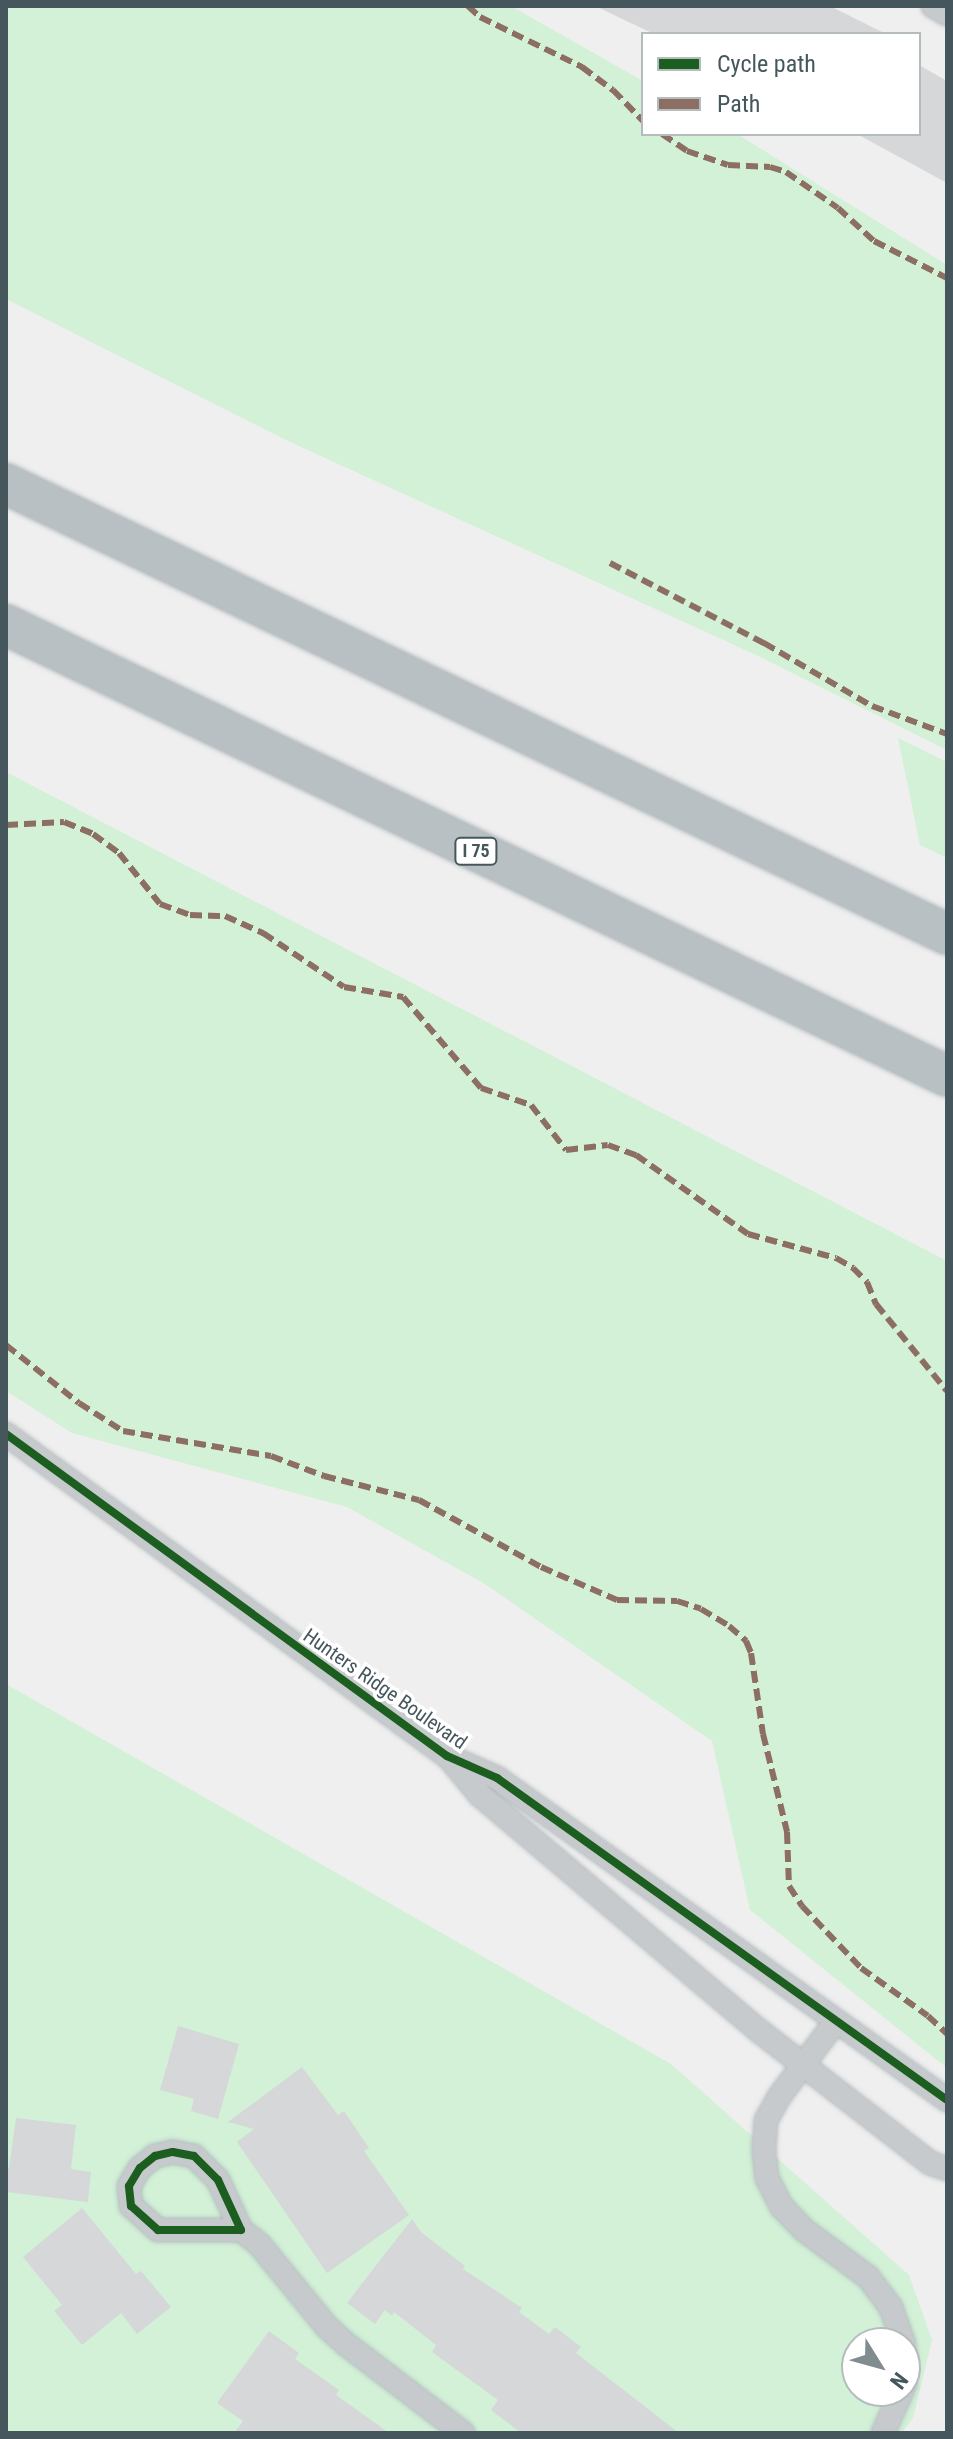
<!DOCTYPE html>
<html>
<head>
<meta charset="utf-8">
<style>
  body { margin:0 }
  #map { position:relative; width:953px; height:2439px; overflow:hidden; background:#f0efef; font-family:"Roboto Condensed",sans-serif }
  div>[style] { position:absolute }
  .green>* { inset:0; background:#d2f1d6 }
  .building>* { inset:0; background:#d6d7d8 }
  .roads { filter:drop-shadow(0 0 2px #b4bcc0) drop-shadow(0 0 2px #b4bcc0) }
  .street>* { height:22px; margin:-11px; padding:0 11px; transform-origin:11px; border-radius:11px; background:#c7cacc }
  .highway>* { height:40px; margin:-20px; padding:0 20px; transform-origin:20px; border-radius:20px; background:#b9c0c4 }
  .quiet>* { height:6px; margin-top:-3px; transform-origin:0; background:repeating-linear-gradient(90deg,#8d6e63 0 12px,transparent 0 18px) }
  .cycleway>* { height:8px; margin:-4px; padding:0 4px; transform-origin:4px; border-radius:4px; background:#1b5e20 }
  span { translate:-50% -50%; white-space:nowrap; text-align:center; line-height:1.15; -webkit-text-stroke:7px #fff; paint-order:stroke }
  .shield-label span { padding:2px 6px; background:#fff; border:2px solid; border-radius:6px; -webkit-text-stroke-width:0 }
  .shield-label { font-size:18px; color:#45575d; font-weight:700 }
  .street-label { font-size:20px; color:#45575d }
  .frame { position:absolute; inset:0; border:8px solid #45575d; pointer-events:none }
  .legend { position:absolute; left:641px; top:32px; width:280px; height:104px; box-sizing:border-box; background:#fff; border:2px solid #b5bcbe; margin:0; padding:10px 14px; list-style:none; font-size:24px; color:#45575d }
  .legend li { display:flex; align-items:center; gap:16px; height:40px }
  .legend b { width:40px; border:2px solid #b5bcbe }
  .north { position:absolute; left:841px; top:2327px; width:80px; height:80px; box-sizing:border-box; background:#fff; border:2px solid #b5bcbe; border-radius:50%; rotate:127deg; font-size:22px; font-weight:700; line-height:32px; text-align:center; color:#45575d }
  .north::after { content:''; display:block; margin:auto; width:28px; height:36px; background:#818c90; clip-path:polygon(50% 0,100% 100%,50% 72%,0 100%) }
</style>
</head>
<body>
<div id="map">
  <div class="green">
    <i style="clip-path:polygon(6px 6px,511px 6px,643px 81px,643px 134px,737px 134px,947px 265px,947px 750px,756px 655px,288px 441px,6px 299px)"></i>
    <i style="clip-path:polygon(898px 738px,947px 762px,947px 858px,920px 845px)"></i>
    <i style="clip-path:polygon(6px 772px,947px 1261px,947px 2068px,750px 1910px,712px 1741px,485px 1584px,347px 1507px,72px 1433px,6px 1391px)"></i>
    <i style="clip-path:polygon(evenodd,6px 1684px,671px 2064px,909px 2275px,932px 2340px,913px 2418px,902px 2433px,6px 2433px,6px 1684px,857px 2343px,905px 2343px,905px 2391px,857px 2391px,857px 2343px)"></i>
  </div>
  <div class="building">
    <i style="clip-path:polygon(595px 6px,830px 6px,886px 34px,654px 34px)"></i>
    <i style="clip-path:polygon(919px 65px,947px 81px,947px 183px,857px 134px,919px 134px)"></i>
    <i style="clip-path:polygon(178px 2026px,239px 2044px,218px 2119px,191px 2111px,194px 2099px,160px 2090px)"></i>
    <i style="clip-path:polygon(302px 2067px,338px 2115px,344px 2111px,369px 2148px,364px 2151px,409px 2215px,327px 2273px,237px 2142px,254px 2129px,228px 2122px)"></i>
    <i style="clip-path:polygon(16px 2118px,76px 2125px,71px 2169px,91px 2172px,88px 2202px,6px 2192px,6px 2167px,9px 2168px)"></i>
    <i style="clip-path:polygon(82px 2208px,136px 2274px,141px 2271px,171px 2307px,137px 2334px,121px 2313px,82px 2345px,54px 2311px,62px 2305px,23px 2257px)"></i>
    <i style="clip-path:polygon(412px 2219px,421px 2232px,465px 2266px,463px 2269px,522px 2308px,519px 2312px,549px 2334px,555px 2327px,581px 2347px,576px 2353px,679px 2433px,521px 2433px,491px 2410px,498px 2400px,432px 2352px,436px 2345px,394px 2312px,392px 2316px,385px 2310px,375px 2324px,347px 2303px)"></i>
    <i style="clip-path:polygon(269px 2331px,299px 2353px,295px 2359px,339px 2390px,336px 2395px,389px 2433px,234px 2433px,243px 2421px,217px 2403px)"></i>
  </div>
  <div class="roads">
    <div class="street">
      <i style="left:933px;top:6px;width:16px;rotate:30deg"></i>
      <i style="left:6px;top:1434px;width:546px;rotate:36.14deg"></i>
      <i style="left:447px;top:1756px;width:55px;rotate:23.7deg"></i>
      <i style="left:497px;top:1778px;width:553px;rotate:35.59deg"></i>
      <i style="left:451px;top:1760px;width:45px;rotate:50.4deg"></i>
      <i style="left:480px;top:1795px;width:364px;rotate:40.2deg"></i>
      <i style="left:758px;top:2030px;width:217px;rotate:37.7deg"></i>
      <i style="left:930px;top:2163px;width:18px;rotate:19deg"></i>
      <i style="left:836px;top:2021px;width:95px;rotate:126.9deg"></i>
      <i style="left:779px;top:2097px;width:26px;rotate:119deg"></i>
      <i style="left:766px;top:2120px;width:31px;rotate:94deg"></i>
      <i style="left:764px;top:2151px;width:27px;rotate:84deg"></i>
      <i style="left:767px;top:2178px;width:33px;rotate:63deg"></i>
      <i style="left:782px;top:2207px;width:32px;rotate:46deg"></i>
      <i style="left:804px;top:2230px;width:79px;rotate:36.3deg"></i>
      <i style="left:868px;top:2277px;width:39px;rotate:53deg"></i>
      <i style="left:891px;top:2308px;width:37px;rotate:70deg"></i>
      <i style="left:173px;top:2152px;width:21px;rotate:11deg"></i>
      <i style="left:194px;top:2156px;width:34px;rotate:45deg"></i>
      <i style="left:218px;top:2180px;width:55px;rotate:65.3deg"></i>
      <i style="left:241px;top:2230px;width:83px;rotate:180deg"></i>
      <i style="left:158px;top:2230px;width:36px;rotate:-138deg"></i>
      <i style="left:131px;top:2206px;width:20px;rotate:-96deg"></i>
      <i style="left:129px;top:2186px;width:21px;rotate:-59deg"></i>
      <i style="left:140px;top:2168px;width:19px;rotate:-39deg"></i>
      <i style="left:155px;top:2156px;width:18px;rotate:-13deg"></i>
      <i style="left:241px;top:2230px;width:23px;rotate:38deg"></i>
      <i style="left:259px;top:2244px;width:107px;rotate:50.7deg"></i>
      <i style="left:327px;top:2327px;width:27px;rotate:42deg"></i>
      <i style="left:347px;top:2345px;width:146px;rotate:37.2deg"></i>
      <i style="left:905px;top:2352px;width:32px;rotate:90deg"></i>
      <i style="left:883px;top:2433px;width:46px;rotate:-65.7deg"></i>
    </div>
    <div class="highway">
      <i style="left:6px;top:484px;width:1043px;rotate:25.56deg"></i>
      <i style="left:6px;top:625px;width:1043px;rotate:25.61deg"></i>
    </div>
  </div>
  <div class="quiet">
    <i style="left:468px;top:6px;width:16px;rotate:43deg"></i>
    <i style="left:480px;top:17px;width:114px;rotate:26.1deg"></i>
    <i style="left:582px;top:67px;width:39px;rotate:37deg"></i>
    <i style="left:613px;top:90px;width:43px;rotate:45.9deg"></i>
    <i style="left:662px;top:134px;width:30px;rotate:34deg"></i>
    <i style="left:687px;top:151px;width:43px;rotate:18.9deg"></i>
    <i style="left:728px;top:165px;width:42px;rotate:2.7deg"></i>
    <i style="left:770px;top:167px;width:17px;rotate:17deg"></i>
    <i style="left:786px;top:172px;width:63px;rotate:34.7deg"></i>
    <i style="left:838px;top:208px;width:49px;rotate:42.5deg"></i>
    <i style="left:874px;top:241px;width:82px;rotate:26.9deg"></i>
    <i style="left:610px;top:563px;width:174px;rotate:27.5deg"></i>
    <i style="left:764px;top:643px;width:125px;rotate:30.3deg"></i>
    <i style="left:872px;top:706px;width:80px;rotate:20.5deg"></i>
    <i style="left:6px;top:825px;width:58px;rotate:-3deg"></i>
    <i style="left:64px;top:822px;width:31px;rotate:22deg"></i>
    <i style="left:93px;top:834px;width:32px;rotate:36deg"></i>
    <i style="left:119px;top:853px;width:65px;rotate:51.2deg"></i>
    <i style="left:160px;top:904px;width:32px;rotate:20deg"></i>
    <i style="left:190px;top:915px;width:35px;rotate:2deg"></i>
    <i style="left:225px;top:916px;width:42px;rotate:24.1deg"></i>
    <i style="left:263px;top:933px;width:97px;rotate:33.7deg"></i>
    <i style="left:344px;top:987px;width:60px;rotate:9.6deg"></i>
    <i style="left:403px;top:997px;width:120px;rotate:49.4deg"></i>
    <i style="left:481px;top:1088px;width:53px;rotate:18.8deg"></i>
    <i style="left:531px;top:1105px;width:57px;rotate:52.1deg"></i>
    <i style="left:566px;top:1150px;width:42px;rotate:-6.8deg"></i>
    <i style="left:608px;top:1145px;width:30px;rotate:20deg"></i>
    <i style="left:636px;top:1155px;width:137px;rotate:35.2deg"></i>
    <i style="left:748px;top:1234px;width:91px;rotate:15.3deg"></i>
    <i style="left:836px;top:1258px;width:20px;rotate:30deg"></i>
    <i style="left:853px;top:1268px;width:20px;rotate:45deg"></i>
    <i style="left:867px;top:1282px;width:24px;rotate:68deg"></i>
    <i style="left:876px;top:1304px;width:112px;rotate:50.8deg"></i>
    <i style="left:6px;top:1345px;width:93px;rotate:38.5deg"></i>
    <i style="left:79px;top:1403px;width:52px;rotate:32.5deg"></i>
    <i style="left:123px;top:1431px;width:150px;rotate:9.6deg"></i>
    <i style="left:271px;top:1456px;width:57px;rotate:20.7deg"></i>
    <i style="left:324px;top:1476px;width:98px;rotate:14.2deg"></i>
    <i style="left:419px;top:1500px;width:139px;rotate:28.8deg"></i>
    <i style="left:541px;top:1567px;width:83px;rotate:23.5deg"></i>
    <i style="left:617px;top:1600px;width:60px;rotate:1deg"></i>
    <i style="left:677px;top:1601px;width:25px;rotate:18deg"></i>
    <i style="left:701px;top:1609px;width:33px;rotate:31deg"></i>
    <i style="left:729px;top:1626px;width:23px;rotate:41deg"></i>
    <i style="left:746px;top:1641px;width:13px;rotate:67deg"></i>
    <i style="left:751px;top:1653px;width:82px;rotate:81.6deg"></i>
    <i style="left:763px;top:1734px;width:101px;rotate:76.2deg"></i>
    <i style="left:787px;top:1832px;width:54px;rotate:87.9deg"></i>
    <i style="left:789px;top:1886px;width:24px;rotate:57deg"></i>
    <i style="left:802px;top:1906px;width:86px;rotate:46.4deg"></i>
    <i style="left:861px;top:1968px;width:82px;rotate:35.6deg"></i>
    <i style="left:928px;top:2016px;width:26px;rotate:43deg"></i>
  </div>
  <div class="cycleway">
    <i style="left:6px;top:1434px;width:546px;rotate:36.14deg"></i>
    <i style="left:447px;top:1756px;width:55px;rotate:23.7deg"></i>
    <i style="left:497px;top:1778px;width:553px;rotate:35.59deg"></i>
    <i style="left:173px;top:2152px;width:21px;rotate:11deg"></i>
    <i style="left:194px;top:2156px;width:34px;rotate:45deg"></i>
    <i style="left:218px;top:2180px;width:55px;rotate:65.3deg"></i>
    <i style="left:241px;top:2230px;width:83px;rotate:180deg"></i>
    <i style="left:158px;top:2230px;width:36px;rotate:-138deg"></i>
    <i style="left:131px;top:2206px;width:20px;rotate:-96deg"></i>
    <i style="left:129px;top:2186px;width:21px;rotate:-59deg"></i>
    <i style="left:140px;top:2168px;width:19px;rotate:-39deg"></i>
    <i style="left:155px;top:2156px;width:18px;rotate:-13deg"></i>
  </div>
  <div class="shield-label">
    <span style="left:476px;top:851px">I 75</span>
  </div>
  <div class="street-label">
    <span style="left:385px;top:1689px;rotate:35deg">Hunters Ridge Boulevard</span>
  </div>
  <div class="frame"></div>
  <ul class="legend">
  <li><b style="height:10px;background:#1b5e20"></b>Cycle path</li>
  <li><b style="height:10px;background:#8d6e63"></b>Path</li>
  </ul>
  <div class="north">N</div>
</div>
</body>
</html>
